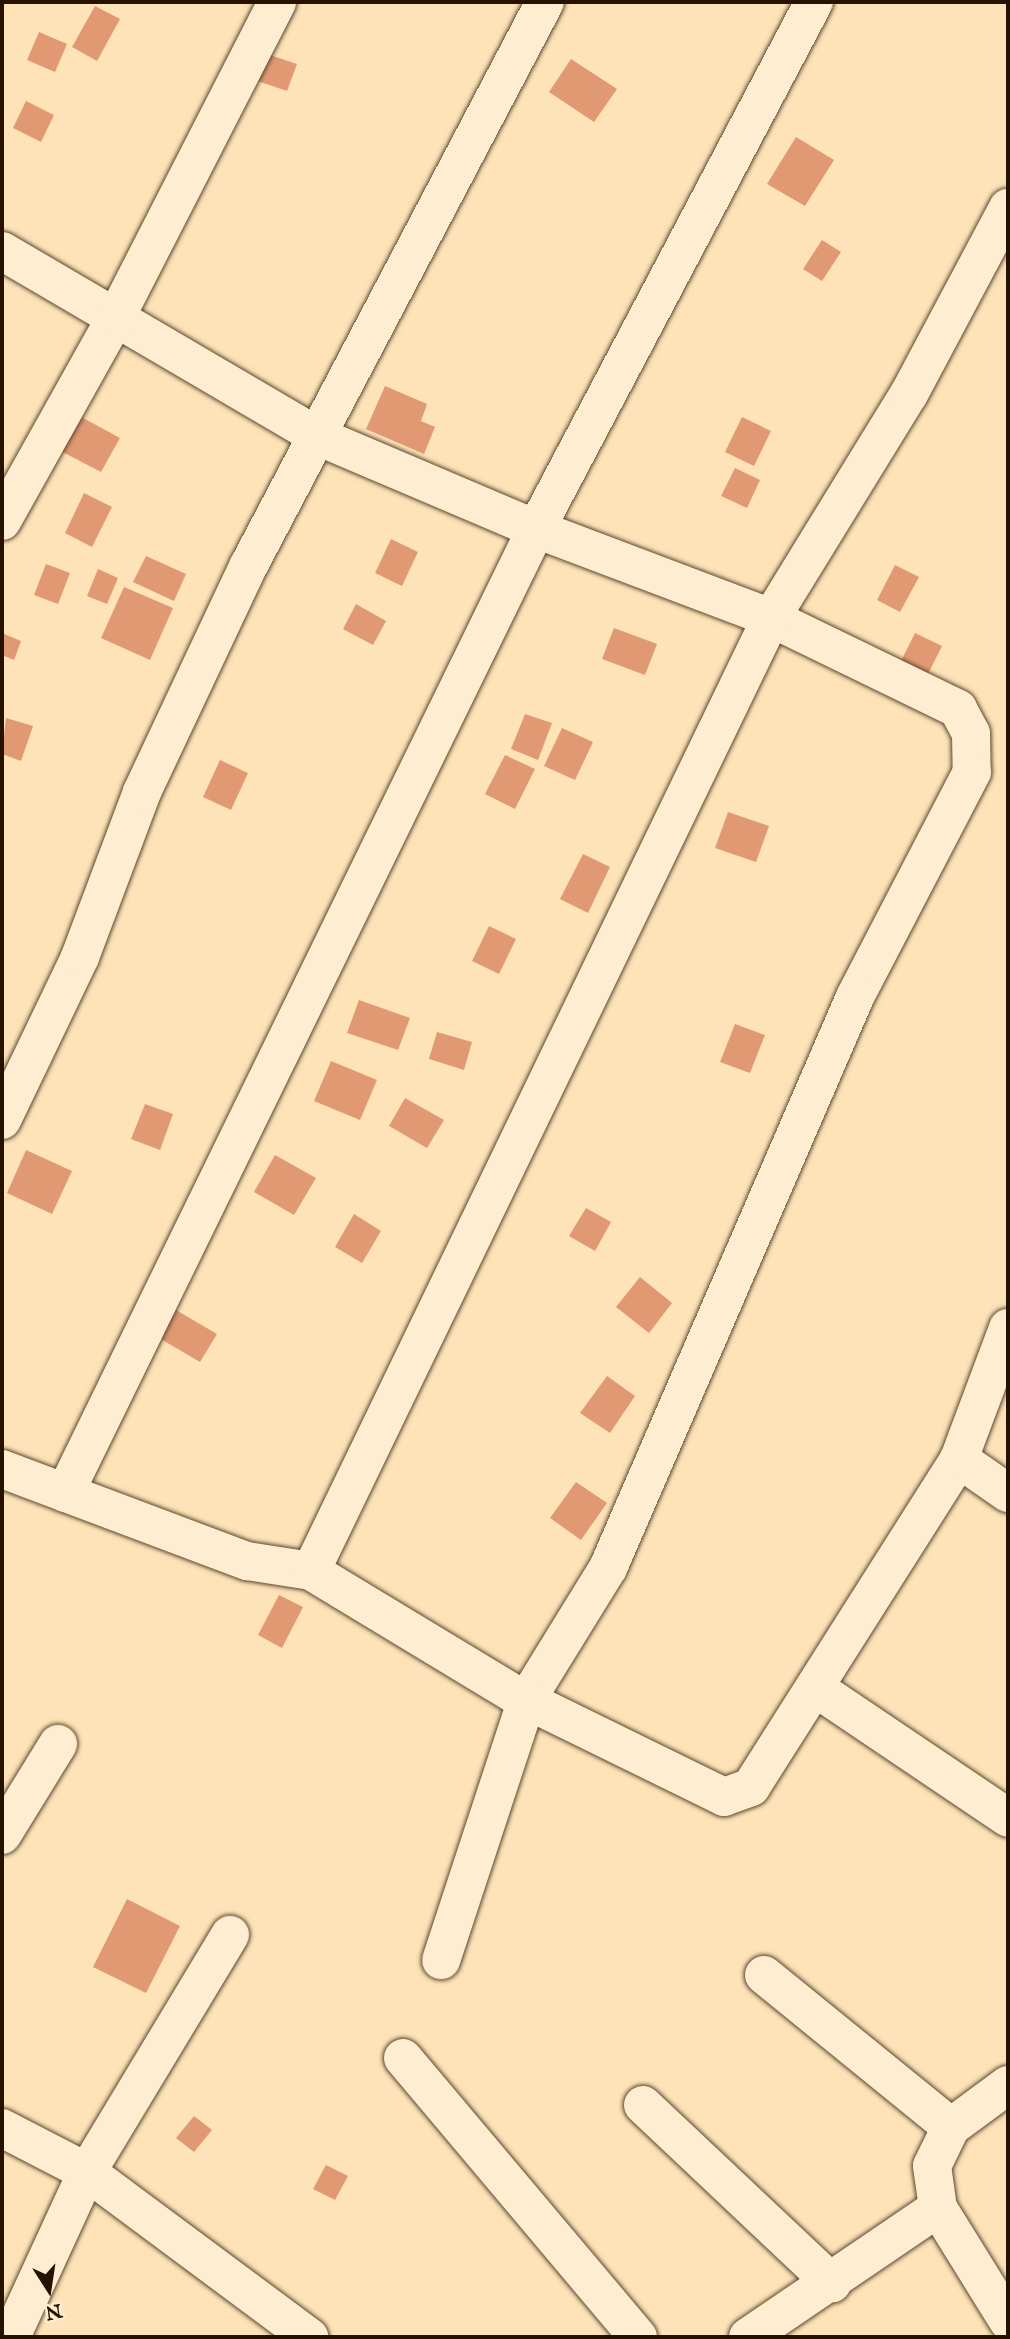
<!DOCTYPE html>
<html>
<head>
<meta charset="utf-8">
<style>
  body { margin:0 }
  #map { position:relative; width:1010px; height:2339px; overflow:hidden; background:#fde3b7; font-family:"IM FELL English",serif }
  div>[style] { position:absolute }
  .building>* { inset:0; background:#e19973 }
  .roads { filter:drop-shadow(0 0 2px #5c462e) drop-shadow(0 0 2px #5c462e) }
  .minor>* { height:38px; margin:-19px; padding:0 19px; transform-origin:19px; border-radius:19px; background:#feedd0 }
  span { translate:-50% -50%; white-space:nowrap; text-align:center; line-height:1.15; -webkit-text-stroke:7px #feedd0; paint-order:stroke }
  .frame { position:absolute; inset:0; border:4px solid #271200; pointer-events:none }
  .north { position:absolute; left:14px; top:2255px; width:70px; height:70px; -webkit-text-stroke:5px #feedd0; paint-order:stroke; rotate:168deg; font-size:19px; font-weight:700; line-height:28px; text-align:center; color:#271200 }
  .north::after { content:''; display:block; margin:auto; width:24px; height:32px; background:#271200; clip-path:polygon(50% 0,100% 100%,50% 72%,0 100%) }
</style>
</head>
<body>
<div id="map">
  <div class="building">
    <i style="clip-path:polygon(95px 6px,120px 19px,97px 61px,72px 47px)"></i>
    <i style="clip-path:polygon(39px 32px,67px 44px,55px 72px,27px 60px)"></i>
    <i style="clip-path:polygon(261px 52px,297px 64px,287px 91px,252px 79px)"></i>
    <i style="clip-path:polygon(571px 59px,617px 89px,594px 122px,549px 92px)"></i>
    <i style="clip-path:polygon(26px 101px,54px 115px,41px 142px,13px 128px)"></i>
    <i style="clip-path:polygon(796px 137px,834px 160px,805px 206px,767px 184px)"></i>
    <i style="clip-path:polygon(822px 240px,841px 252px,822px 281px,803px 269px)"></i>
    <i style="clip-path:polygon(385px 386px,427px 404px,421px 421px,435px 427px,424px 454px,366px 429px)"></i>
    <i style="clip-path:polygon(72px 412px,120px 438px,101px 472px,53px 447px)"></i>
    <i style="clip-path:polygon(742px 417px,771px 431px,754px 466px,725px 452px)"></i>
    <i style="clip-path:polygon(735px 468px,760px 480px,747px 508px,721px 496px)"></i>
    <i style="clip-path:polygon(84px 493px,112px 507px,92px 547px,65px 533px)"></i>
    <i style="clip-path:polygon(391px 539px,418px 552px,402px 586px,375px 573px)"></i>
    <i style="clip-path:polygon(146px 556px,186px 574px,174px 601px,133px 582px)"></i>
    <i style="clip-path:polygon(46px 564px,70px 573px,58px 604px,34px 595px)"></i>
    <i style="clip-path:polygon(895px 565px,919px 577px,900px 612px,877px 600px)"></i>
    <i style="clip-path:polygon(98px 569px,118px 578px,107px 604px,87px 596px)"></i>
    <i style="clip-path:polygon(124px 587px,173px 608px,150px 660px,101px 638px)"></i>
    <i style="clip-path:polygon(356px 604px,386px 621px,373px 645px,343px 629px)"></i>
    <i style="clip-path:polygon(614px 628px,657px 644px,645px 675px,602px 659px)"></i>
    <i style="clip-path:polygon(2px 633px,21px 641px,14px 660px,2px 655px)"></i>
    <i style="clip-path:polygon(915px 633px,942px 646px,928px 674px,901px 661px)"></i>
    <i style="clip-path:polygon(525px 714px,552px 723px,538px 760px,511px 749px)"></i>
    <i style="clip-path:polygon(6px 718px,33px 726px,21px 761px,2px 754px)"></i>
    <i style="clip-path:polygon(562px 728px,593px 742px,575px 780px,544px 766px)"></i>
    <i style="clip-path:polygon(505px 755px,535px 769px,515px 809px,485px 794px)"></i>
    <i style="clip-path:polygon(220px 760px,248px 773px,231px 810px,203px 797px)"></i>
    <i style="clip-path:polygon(728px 812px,769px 826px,756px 862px,715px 848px)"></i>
    <i style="clip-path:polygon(583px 854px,610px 867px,588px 913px,560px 899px)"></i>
    <i style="clip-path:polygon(489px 926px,516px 939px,499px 974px,472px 961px)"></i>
    <i style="clip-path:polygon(359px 1000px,410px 1018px,398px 1050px,347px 1033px)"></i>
    <i style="clip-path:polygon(735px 1024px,765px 1035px,750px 1073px,720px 1062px)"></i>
    <i style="clip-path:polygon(437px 1032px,472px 1042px,464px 1070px,429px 1059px)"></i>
    <i style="clip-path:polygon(331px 1061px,377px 1080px,360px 1120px,314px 1101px)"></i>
    <i style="clip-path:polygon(405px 1098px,444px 1120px,427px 1148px,389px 1126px)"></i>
    <i style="clip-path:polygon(145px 1104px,173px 1114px,160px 1150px,131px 1139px)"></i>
    <i style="clip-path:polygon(26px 1150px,72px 1171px,52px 1214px,7px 1193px)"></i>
    <i style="clip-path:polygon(275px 1155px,316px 1178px,294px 1215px,254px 1192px)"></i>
    <i style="clip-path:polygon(586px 1208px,611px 1222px,595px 1251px,569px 1236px)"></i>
    <i style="clip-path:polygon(354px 1214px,381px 1231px,362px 1263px,335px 1247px)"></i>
    <i style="clip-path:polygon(640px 1277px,672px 1303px,649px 1333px,616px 1307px)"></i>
    <i style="clip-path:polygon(176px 1310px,217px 1334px,200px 1362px,159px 1338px)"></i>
    <i style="clip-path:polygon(607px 1376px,635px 1396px,610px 1433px,580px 1413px)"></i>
    <i style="clip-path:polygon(576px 1482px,607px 1503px,581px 1540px,550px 1518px)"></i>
    <i style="clip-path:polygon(279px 1595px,303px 1607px,282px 1648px,258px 1635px)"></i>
    <i style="clip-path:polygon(127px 1899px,180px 1926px,146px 1993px,93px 1967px)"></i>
    <i style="clip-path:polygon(194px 2116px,212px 2130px,194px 2152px,176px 2138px)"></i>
    <i style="clip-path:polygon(326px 2165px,348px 2176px,335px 2200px,313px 2189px)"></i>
  </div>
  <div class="roads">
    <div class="minor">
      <i style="left:2px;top:251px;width:365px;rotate:30.4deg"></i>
      <i style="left:317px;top:436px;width:238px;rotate:23deg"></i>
      <i style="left:536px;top:529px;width:251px;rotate:20.7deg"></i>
      <i style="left:771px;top:618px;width:208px;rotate:25.9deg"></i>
      <i style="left:958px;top:709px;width:27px;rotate:62deg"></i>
      <i style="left:971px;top:733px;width:39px;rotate:89deg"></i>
      <i style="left:972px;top:772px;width:254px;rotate:117.5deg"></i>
      <i style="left:855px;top:997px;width:622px;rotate:113.39deg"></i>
      <i style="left:608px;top:1568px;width:154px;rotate:121.7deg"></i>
      <i style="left:527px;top:1699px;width:275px;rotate:108.2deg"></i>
      <i style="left:2px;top:521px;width:231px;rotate:-60.8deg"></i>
      <i style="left:115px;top:319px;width:356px;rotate:-62.9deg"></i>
      <i style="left:2px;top:1120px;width:181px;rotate:-64.4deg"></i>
      <i style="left:80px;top:957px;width:176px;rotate:-69.4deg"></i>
      <i style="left:142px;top:792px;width:251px;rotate:-64.8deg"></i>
      <i style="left:249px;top:565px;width:636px;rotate:-62.27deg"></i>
      <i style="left:959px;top:1459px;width:60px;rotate:34.8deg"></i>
      <i style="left:2px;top:1469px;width:262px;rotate:20.6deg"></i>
      <i style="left:247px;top:1561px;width:65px;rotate:8.9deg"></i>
      <i style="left:311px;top:1571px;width:237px;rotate:31.2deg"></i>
      <i style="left:514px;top:1694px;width:234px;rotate:26.1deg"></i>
      <i style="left:724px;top:1797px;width:29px;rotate:-20deg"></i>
      <i style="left:751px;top:1787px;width:388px;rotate:-57.6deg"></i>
      <i style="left:959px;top:1459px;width:140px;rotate:-69.5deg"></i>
      <i style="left:65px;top:1493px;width:1073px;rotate:-63.96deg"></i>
      <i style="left:536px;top:529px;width:596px;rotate:-62.19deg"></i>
      <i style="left:311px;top:1571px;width:1058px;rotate:-64.23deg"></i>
      <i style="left:771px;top:618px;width:263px;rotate:-58.4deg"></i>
      <i style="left:909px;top:394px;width:211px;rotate:-62deg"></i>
      <i style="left:817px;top:1689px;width:230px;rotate:34deg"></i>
      <i style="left:2px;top:1835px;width:107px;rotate:-58.4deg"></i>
      <i style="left:764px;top:1975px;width:241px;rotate:39.1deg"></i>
      <i style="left:951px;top:2127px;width:71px;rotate:-36.4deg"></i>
      <i style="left:403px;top:2058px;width:365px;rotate:49.9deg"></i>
      <i style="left:643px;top:2105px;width:260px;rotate:43.3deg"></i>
      <i style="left:951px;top:2127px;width:43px;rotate:116deg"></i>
      <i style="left:932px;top:2166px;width:42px;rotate:81.9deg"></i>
      <i style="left:938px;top:2208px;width:133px;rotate:58.2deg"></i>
      <i style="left:2px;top:2128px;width:96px;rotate:27.4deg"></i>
      <i style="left:87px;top:2172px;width:277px;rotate:36.6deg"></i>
      <i style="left:11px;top:2337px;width:182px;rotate:-65.3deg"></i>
      <i style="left:87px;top:2172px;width:277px;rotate:-58.9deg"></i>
      <i style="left:748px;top:2337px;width:230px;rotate:-34.2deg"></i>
    </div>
  </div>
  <div class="frame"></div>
  <div class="north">N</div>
</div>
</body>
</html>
